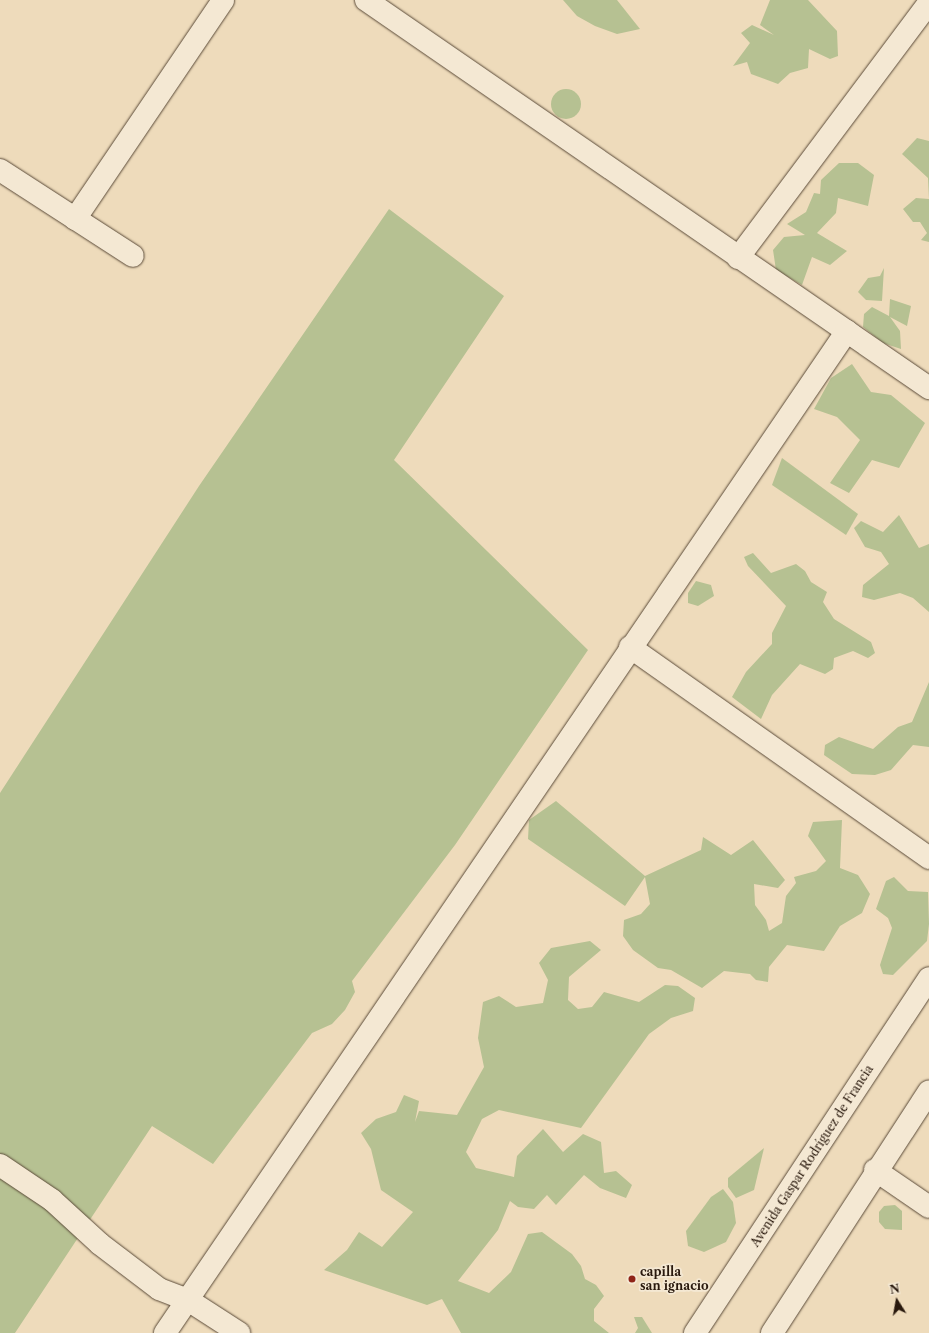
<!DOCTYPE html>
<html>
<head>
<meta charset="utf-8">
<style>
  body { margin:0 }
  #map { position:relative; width:929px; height:1333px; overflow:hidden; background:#eedbbb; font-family:"Libre Caslon Text",serif }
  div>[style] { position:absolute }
  .green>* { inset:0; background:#b6c192 }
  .round { border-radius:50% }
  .roads { filter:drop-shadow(0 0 1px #5a4a38) drop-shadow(0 0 1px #5a4a38) }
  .minor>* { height:22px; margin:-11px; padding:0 11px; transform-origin:11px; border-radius:11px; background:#f4e8d3 }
  .dots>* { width:11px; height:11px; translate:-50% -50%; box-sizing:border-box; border:2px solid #f4e8d3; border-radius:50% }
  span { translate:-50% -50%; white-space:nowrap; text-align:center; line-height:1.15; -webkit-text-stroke:3.5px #f4e8d3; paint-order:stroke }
  .street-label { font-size:12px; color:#29190d }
  .poi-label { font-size:12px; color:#29190d; font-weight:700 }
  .left { translate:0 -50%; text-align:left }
  .north { position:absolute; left:877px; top:1281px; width:40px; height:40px; -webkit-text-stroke:3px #f4e8d3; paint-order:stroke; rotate:349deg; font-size:11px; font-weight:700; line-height:16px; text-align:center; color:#29190d }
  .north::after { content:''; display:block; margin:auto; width:14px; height:18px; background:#29190d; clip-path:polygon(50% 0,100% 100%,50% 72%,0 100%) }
</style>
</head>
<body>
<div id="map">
  <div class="green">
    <i style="clip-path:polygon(563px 0,617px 0,640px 29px,617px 34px,595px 26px,577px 16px)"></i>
    <i style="clip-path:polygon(770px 0,808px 0,837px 31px,838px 56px,830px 59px,809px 49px,808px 68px,790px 73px,778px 84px,751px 74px,747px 62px,733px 66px,750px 43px,741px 33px,752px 25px,774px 35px,760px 25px)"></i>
    <i class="round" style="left:551px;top:89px;width:30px;height:30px"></i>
    <i style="clip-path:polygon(917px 138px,929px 141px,929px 242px,921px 240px,927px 233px,920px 222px,913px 222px,903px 209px,916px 198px,929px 199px,928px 178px,902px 154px)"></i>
    <i style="clip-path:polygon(839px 163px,858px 163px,874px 175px,868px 206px,838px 198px,836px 213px,817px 233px,847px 251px,830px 265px,812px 257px,802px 285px,776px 270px,773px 250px,784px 237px,805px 235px,787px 224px,806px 212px,814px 193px,820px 194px,821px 180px)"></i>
    <i style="clip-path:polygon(389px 209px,504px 296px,394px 460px,588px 650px,455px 845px,352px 981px,355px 992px,345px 1010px,332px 1024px,312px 1033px,213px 1164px,152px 1126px,15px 1333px,0 1333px,0 793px,199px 486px)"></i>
    <i style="clip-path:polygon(884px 268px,882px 301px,866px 300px,858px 292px,868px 278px,880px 276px)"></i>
    <i style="clip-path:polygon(890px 299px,911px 306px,907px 326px,890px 317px,900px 331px,901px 349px,883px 343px,863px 327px,864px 314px,872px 307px,889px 316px)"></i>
    <i style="clip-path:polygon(852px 364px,871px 392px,891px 395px,925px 423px,899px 468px,872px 460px,849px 493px,830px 483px,860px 440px,837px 417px,814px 409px,831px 378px)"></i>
    <i style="clip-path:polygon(782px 458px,858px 514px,846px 535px,772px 485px)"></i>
    <i style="clip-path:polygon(899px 515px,919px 548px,929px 544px,929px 612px,913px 598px,900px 593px,874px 600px,862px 597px,863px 585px,889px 564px,881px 552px,865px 547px,854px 528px,861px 521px,883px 532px)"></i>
    <i style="clip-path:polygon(753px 553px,771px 573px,796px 564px,805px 571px,811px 582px,827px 592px,823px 602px,834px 619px,871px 642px,875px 653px,868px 658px,853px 651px,834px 658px,833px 669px,825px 674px,800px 664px,772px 695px,761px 719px,732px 697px,746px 672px,772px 644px,772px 633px,786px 606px,748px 566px,744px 557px)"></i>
    <i style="clip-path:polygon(696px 581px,711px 585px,714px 596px,698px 606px,688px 603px,688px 593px)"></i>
    <i style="clip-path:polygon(929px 682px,929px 747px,913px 745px,891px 770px,875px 775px,852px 774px,824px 755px,825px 745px,839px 737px,873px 749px,898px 727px,912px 722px)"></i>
    <i style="clip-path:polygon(556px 801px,645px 876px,701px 850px,703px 837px,731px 855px,753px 840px,785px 880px,778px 888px,754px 884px,755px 905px,766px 920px,769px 931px,782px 923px,786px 896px,796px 883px,794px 877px,816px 871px,826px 861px,808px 836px,813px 822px,842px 820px,840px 868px,858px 875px,870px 894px,862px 913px,840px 926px,824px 951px,787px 945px,769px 967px,768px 982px,756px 980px,750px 974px,724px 971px,702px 988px,671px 970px,658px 968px,633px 950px,623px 936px,624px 920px,641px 914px,650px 904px,645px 877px,625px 906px,528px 839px,529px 820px)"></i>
    <i style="clip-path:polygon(894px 877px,908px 891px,928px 892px,929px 924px,927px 941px,893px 975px,883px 974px,880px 965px,892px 928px,888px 918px,876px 909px,886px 881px)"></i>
    <i style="clip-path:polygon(590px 941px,601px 950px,569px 977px,568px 1000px,578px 1009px,592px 1007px,604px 992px,639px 1002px,665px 985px,678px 986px,695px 998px,693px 1011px,671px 1018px,649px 1034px,581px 1128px,499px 1110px,482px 1119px,466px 1152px,476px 1168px,514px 1177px,517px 1156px,543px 1129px,563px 1152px,583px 1134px,601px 1142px,604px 1173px,616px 1171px,632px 1185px,626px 1198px,600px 1188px,584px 1175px,556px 1205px,547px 1195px,534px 1209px,518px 1207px,510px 1201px,498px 1230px,458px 1281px,489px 1293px,511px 1272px,528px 1234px,542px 1232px,572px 1254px,581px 1266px,585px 1279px,596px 1285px,604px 1296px,594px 1309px,594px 1321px,609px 1333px,461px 1333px,442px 1299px,427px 1305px,324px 1270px,347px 1250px,359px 1232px,382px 1247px,413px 1212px,381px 1190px,371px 1149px,361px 1133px,376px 1119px,396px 1112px,404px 1095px,419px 1101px,415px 1122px,419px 1111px,457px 1115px,484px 1067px,478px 1038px,483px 1002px,499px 996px,516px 1007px,543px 1003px,548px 980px,539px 963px,551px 948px)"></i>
    <i style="clip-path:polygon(764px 1148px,754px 1190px,736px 1198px,728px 1187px,728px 1178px)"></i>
    <i style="clip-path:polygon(723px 1189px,733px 1202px,736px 1223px,726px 1242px,704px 1252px,688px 1246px,686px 1231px,711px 1197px)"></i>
    <i style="clip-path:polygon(895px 1205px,902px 1211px,902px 1230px,885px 1229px,879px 1222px,879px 1212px,884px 1206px)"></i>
    <i style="clip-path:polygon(634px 1317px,642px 1317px,652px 1333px,635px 1333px,638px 1328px)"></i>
  </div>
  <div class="roads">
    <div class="minor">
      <i style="left:366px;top:0;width:684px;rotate:34.57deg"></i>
      <i style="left:0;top:170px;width:158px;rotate:32.9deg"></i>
      <i style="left:75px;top:219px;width:264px;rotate:-55.9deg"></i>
      <i style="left:738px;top:258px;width:319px;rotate:-53.2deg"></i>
      <i style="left:630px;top:647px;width:366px;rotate:35.2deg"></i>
      <i style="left:0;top:1165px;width:63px;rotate:33.9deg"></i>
      <i style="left:52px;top:1200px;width:65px;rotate:42.5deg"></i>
      <i style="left:100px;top:1244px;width:74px;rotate:37.3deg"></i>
      <i style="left:159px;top:1289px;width:31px;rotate:21deg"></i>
      <i style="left:188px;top:1300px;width:61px;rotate:32.9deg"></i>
      <i style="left:875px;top:1170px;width:65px;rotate:34.4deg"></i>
      <i style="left:165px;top:1333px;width:1212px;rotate:-55.76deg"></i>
      <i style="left:695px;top:1333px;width:425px;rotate:-56.6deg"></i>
      <i style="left:772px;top:1333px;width:288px;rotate:-57deg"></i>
    </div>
  </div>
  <div class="dots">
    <i style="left:632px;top:1279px;background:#8f2418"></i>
  </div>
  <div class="street-label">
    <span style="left:812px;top:1156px;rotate:-57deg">Avenida Gaspar Rodríguez de Francia</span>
  </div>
  <div class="poi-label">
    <span class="left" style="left:640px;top:1279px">capilla<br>san ignacio</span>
  </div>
  <div class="north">N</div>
</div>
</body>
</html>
